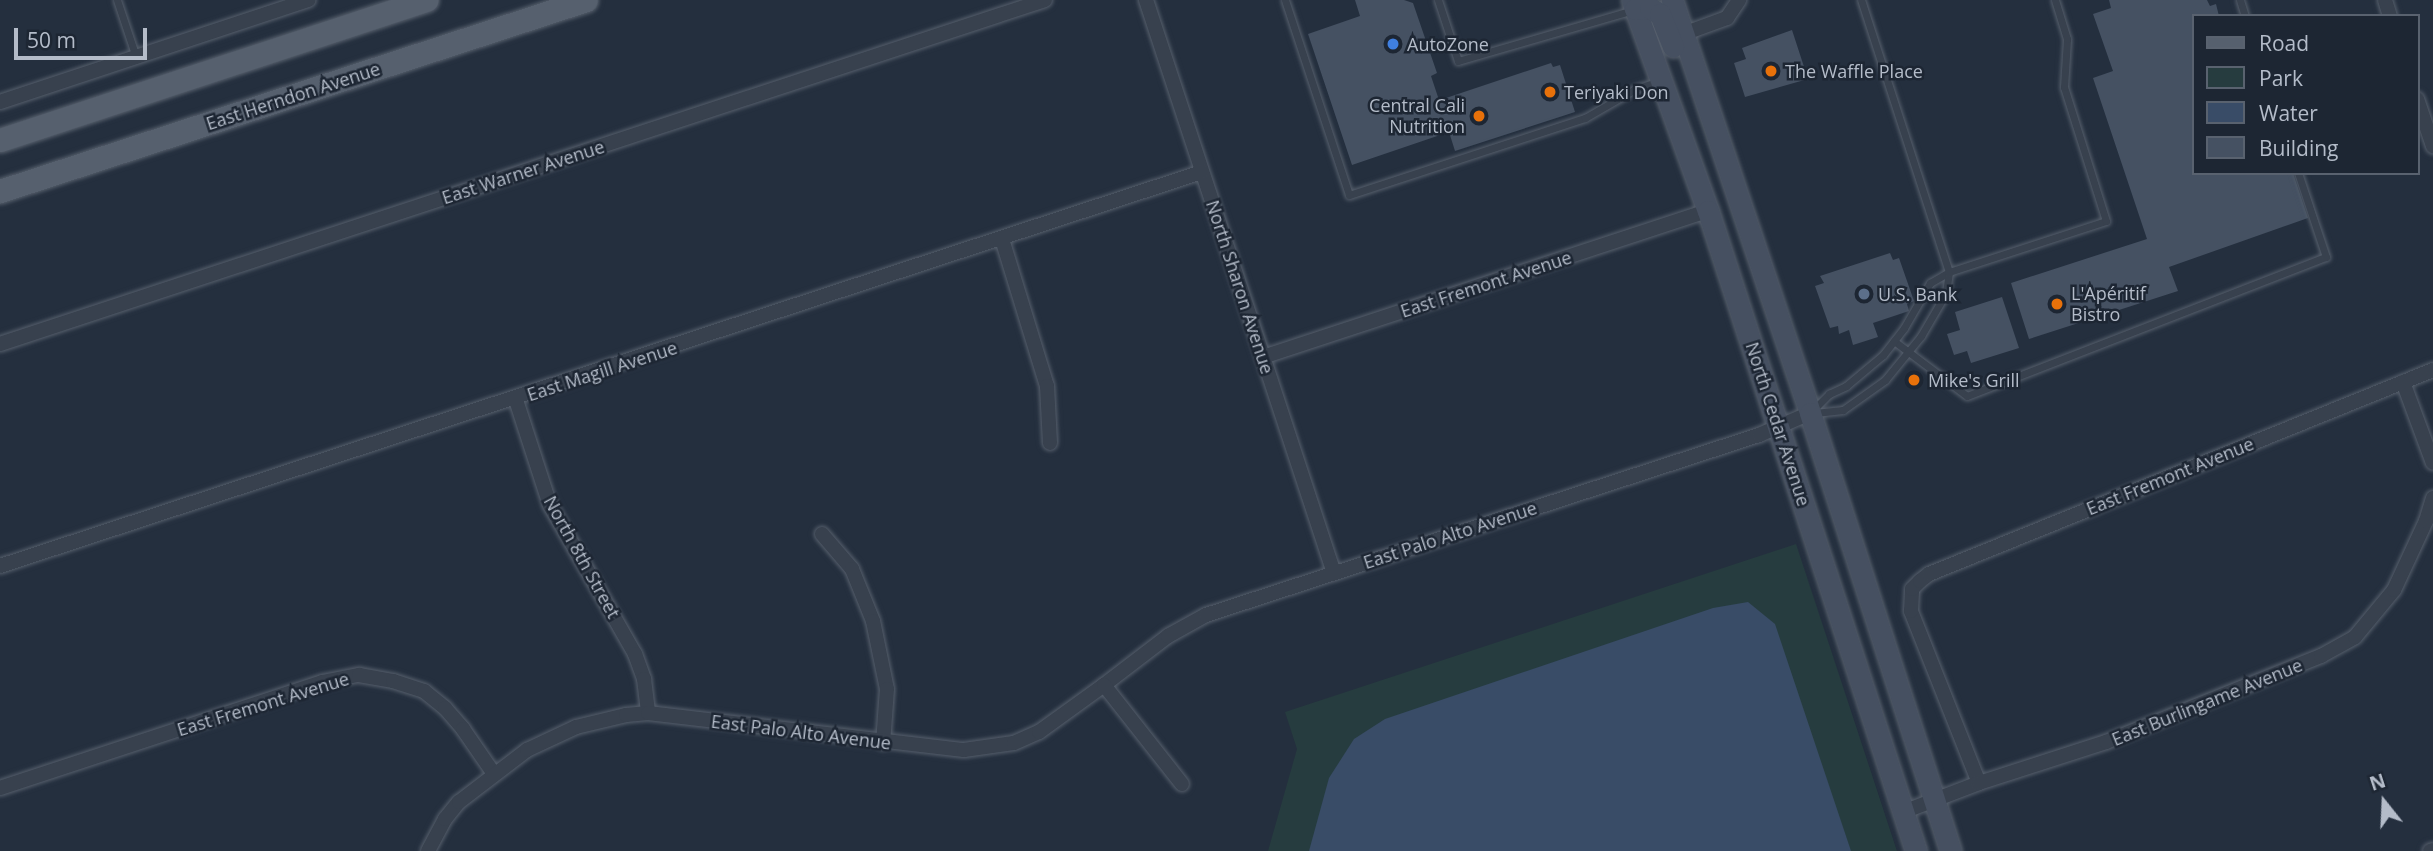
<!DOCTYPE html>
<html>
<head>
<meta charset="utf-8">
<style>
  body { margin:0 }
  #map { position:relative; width:2433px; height:851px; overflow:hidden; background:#242f3e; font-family:"Open Sans",sans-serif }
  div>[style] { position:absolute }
  .green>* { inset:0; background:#263c3f }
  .water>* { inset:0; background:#394c67 }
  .building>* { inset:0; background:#455162 }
  .roads { filter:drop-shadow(0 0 2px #565f6c) drop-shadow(0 0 2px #565f6c) }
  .lane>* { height:7px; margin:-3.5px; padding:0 3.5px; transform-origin:3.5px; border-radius:3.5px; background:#38414e }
  .street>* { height:14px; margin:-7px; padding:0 7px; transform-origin:7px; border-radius:7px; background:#38414e }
  .secondary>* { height:21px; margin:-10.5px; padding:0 10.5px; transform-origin:10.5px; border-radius:10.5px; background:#465061 }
  .primary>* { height:23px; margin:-11.5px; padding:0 11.5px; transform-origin:11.5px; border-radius:11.5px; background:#56606e }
  .dots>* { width:19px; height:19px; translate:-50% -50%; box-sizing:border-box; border:4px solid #1d2633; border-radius:50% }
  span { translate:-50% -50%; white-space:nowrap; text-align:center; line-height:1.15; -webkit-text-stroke:5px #1d2633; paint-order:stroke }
  .poi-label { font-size:18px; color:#b4bcc9 }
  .left { translate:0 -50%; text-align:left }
  .right { translate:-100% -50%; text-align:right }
  .street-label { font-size:18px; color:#b4bcc9 }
  .legend { position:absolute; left:2192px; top:14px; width:228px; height:161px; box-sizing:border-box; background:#1d2633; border:2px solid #59626f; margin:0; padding:9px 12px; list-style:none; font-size:21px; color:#b4bcc9 }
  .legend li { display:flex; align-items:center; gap:14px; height:35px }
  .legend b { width:35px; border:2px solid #59626f }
  .north { position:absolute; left:2349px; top:767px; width:70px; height:70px; -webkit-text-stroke:5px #1d2633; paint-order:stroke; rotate:342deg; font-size:19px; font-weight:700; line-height:28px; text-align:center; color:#b4bcc9 }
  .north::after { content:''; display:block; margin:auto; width:24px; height:32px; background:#b4bcc9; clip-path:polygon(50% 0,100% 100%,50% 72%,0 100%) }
  .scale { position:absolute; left:14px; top:28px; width:133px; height:32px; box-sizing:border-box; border:4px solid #b4bcc9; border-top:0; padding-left:9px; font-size:21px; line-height:24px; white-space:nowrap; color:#b4bcc9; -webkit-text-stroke:5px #1d2633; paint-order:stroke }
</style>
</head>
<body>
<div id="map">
  <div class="green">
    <i style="clip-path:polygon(1796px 544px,1897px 851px,1268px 851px,1297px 749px,1285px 712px)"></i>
  </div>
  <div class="water">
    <i style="clip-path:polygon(1748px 602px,1775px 624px,1851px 851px,1309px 851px,1329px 778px,1354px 739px,1385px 719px,1713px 608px)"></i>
  </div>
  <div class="building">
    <i style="clip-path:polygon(1355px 0,1404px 0,1413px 3px,1437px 73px,1431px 76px,1440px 103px,1447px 101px,1446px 98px,1551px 63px,1553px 67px,1560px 65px,1575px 112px,1455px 151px,1449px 132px,1352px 165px,1308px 34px,1360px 16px)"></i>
    <i style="clip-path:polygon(2109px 0,2207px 0,2210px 6px,2216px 4px,2219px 16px,2193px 16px,2193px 173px,2293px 173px,2308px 218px,2169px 267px,2178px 291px,2029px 339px,2011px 283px,2147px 239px,2093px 78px,2113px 71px,2093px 14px,2111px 8px)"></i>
    <i style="clip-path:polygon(1792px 30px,1808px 79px,1745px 97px,1734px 63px,1746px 59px,1742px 48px)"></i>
    <i style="clip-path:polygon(1890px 253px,1893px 260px,1899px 258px,1914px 301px,1907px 304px,1909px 311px,1873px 323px,1878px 337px,1853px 345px,1849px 330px,1839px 334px,1838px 326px,1830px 328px,1815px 286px,1824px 283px,1820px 276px)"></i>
    <i style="clip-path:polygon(2002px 297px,2019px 348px,1971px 363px,1967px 351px,1954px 355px,1947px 334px,1960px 330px,1955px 312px)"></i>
    <i style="clip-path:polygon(1912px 372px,1922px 380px,1916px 387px,1906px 380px)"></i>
  </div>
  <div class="roads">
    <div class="lane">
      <i style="left:117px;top:0;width:60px;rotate:71.6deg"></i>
      <i style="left:1285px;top:0;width:205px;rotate:71.8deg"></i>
      <i style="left:1349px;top:195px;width:248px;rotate:-18.1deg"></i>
      <i style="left:1585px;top:118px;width:58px;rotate:-30.1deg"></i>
      <i style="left:1635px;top:89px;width:25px;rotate:-18deg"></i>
      <i style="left:1438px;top:0;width:64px;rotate:71.8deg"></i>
      <i style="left:1458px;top:61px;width:183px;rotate:-16.2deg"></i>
      <i style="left:2240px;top:0;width:17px;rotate:73deg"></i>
      <i style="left:1894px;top:341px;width:91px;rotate:37deg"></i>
      <i style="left:1967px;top:396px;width:385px;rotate:-21.2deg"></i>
      <i style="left:2326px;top:257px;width:89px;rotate:-108.4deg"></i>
      <i style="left:1813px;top:410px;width:23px;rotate:-45deg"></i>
      <i style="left:1829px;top:394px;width:19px;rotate:-25deg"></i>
      <i style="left:1846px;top:386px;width:48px;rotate:-40deg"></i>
      <i style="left:1883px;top:355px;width:34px;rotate:-52deg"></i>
      <i style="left:1904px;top:328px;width:52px;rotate:-60deg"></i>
      <i style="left:1930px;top:283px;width:22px;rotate:-30deg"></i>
      <i style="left:1949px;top:272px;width:165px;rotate:-18deg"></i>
      <i style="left:2106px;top:221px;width:140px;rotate:-107.4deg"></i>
      <i style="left:2064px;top:87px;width:48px;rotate:-86.4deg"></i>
      <i style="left:2067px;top:39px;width:41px;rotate:-107.1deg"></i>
      <i style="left:1815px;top:413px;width:28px;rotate:-6deg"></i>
      <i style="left:1843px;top:410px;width:52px;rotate:-35.5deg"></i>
      <i style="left:1885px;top:380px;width:57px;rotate:-50.7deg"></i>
      <i style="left:1921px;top:336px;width:50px;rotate:-59.8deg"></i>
      <i style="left:1946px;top:293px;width:21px;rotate:-82deg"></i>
      <i style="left:1949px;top:272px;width:286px;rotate:-107.9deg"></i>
    </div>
    <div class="street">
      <i style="left:1146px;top:0;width:603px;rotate:71.84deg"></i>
      <i style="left:2385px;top:0;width:17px;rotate:73deg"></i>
      <i style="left:1683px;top:34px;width:47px;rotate:-20deg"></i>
      <i style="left:1727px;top:18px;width:22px;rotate:-56deg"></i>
      <i style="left:2417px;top:99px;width:50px;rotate:71.2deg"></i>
      <i style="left:0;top:102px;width:325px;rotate:-18.3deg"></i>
      <i style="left:1002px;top:239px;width:154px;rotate:73deg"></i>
      <i style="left:1047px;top:386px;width:57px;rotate:87deg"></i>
      <i style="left:0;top:344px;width:1100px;rotate:-18.22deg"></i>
      <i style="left:1263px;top:357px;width:468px;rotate:-18.2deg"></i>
      <i style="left:2403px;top:382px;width:86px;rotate:69.7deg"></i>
      <i style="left:516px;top:400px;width:110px;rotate:72.1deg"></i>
      <i style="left:550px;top:505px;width:172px;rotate:60.3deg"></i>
      <i style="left:635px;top:654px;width:27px;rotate:70deg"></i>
      <i style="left:644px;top:679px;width:34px;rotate:83deg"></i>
      <i style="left:822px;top:534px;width:46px;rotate:49.4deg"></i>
      <i style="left:852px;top:569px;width:56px;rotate:68deg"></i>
      <i style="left:873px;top:621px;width:69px;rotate:78.4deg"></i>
      <i style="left:887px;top:689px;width:54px;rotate:94.2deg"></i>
      <i style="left:0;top:566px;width:1265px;rotate:-18.15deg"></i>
      <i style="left:1104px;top:685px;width:81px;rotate:-37.4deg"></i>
      <i style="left:1168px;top:636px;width:43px;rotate:-28.9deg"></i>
      <i style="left:1206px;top:615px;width:582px;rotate:-18.03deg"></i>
      <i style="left:1759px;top:435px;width:56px;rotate:-23.3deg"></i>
      <i style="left:1979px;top:783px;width:185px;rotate:-111.6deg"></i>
      <i style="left:1911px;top:611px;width:22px;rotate:-87deg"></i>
      <i style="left:1912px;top:589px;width:11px;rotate:-45deg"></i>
      <i style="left:1920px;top:581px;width:11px;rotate:-38deg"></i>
      <i style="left:1929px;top:574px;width:544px;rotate:-22.04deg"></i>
      <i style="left:0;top:788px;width:339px;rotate:-18.2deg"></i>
      <i style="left:322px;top:682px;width:38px;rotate:-11deg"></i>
      <i style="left:359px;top:675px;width:35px;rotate:10deg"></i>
      <i style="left:393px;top:681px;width:33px;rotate:18deg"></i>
      <i style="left:424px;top:691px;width:27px;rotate:39deg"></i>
      <i style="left:445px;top:708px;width:28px;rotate:49deg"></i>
      <i style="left:463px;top:729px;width:55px;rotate:55.4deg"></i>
      <i style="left:1903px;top:812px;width:81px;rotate:-20.9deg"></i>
      <i style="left:1979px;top:783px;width:133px;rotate:-17.9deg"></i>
      <i style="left:2106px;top:742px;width:232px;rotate:-21.8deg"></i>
      <i style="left:2321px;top:656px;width:39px;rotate:-29deg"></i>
      <i style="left:2355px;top:637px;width:61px;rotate:-50.3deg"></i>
      <i style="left:2394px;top:590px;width:76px;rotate:-65.1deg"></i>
      <i style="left:2426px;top:521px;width:24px;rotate:-73deg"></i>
      <i style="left:428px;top:851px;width:36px;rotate:-62deg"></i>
      <i style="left:445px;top:819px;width:22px;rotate:-51deg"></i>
      <i style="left:459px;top:802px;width:86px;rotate:-37.4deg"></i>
      <i style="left:527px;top:750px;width:54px;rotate:-25.1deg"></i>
      <i style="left:576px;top:727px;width:51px;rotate:-13.5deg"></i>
      <i style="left:626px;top:715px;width:22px;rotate:-5deg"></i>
      <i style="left:648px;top:713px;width:318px;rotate:6.7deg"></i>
      <i style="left:964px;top:750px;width:50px;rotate:-8deg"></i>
      <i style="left:1014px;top:743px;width:27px;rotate:-24deg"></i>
      <i style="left:1039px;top:732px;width:80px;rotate:-35.9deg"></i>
      <i style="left:1104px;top:685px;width:126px;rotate:51.8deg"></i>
      <i style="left:2430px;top:851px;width:3px;rotate:-18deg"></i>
    </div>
    <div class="secondary">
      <i style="left:1632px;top:0;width:224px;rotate:70.2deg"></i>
      <i style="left:1708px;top:211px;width:673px;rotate:72deg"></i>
      <i style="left:1672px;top:0;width:435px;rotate:71.5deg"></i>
      <i style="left:1810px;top:413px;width:460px;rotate:72.2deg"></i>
      <i style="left:1635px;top:9px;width:15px;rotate:-4deg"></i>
      <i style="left:1650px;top:8px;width:12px;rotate:31deg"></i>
      <i style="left:1660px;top:14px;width:35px;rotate:68deg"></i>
    </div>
    <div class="primary">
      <i style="left:0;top:140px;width:449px;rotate:-18.2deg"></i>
      <i style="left:0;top:191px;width:616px;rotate:-18.05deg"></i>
    </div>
  </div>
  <div class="dots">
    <i style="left:1393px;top:44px;background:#3f7fe0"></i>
    <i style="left:1771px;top:71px;background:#e8710a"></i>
    <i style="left:1550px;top:92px;background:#e8710a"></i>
    <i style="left:1479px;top:116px;background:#e8710a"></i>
    <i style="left:1864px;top:294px;background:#5c6f8a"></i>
    <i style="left:2057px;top:304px;background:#e8710a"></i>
    <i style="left:1914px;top:380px;background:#e8710a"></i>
  </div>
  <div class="poi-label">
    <span class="left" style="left:1407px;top:44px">AutoZone</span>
    <span class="left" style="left:1785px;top:71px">The Waffle Place</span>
    <span class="left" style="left:1564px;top:92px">Teriyaki Don</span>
    <span class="right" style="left:1465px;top:116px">Central Cali<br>Nutrition</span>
    <span class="left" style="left:1878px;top:294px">U.S. Bank</span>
    <span class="left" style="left:2071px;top:304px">L'Apéritif<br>Bistro</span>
    <span class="left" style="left:1928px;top:380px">Mike's Grill</span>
  </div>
  <div class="street-label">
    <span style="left:293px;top:96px;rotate:-18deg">East Herndon Avenue</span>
    <span style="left:523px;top:172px;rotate:-18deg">East Warner Avenue</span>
    <span style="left:1486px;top:284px;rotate:-18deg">East Fremont Avenue</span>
    <span style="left:1240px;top:287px;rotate:72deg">North Sharon Avenue</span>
    <span style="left:602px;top:371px;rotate:-18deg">East Magill Avenue</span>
    <span style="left:1778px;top:424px;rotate:72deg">North Cedar Avenue</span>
    <span style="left:2170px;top:476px;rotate:-22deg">East Fremont Avenue</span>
    <span style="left:1450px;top:535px;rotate:-18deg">East Palo Alto Avenue</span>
    <span style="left:582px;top:557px;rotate:61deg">North 8th Street</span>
    <span style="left:2207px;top:702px;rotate:-22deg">East Burlingame Avenue</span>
    <span style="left:263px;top:704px;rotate:-17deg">East Fremont Avenue</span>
    <span style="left:801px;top:732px;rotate:7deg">East Palo Alto Avenue</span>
  </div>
  <ul class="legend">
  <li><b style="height:9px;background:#56606e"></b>Road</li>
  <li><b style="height:19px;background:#263c3f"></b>Park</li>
  <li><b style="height:19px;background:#394c67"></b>Water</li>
  <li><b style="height:19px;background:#455162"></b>Building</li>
  </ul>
  <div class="north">N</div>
  <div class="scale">50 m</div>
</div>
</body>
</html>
